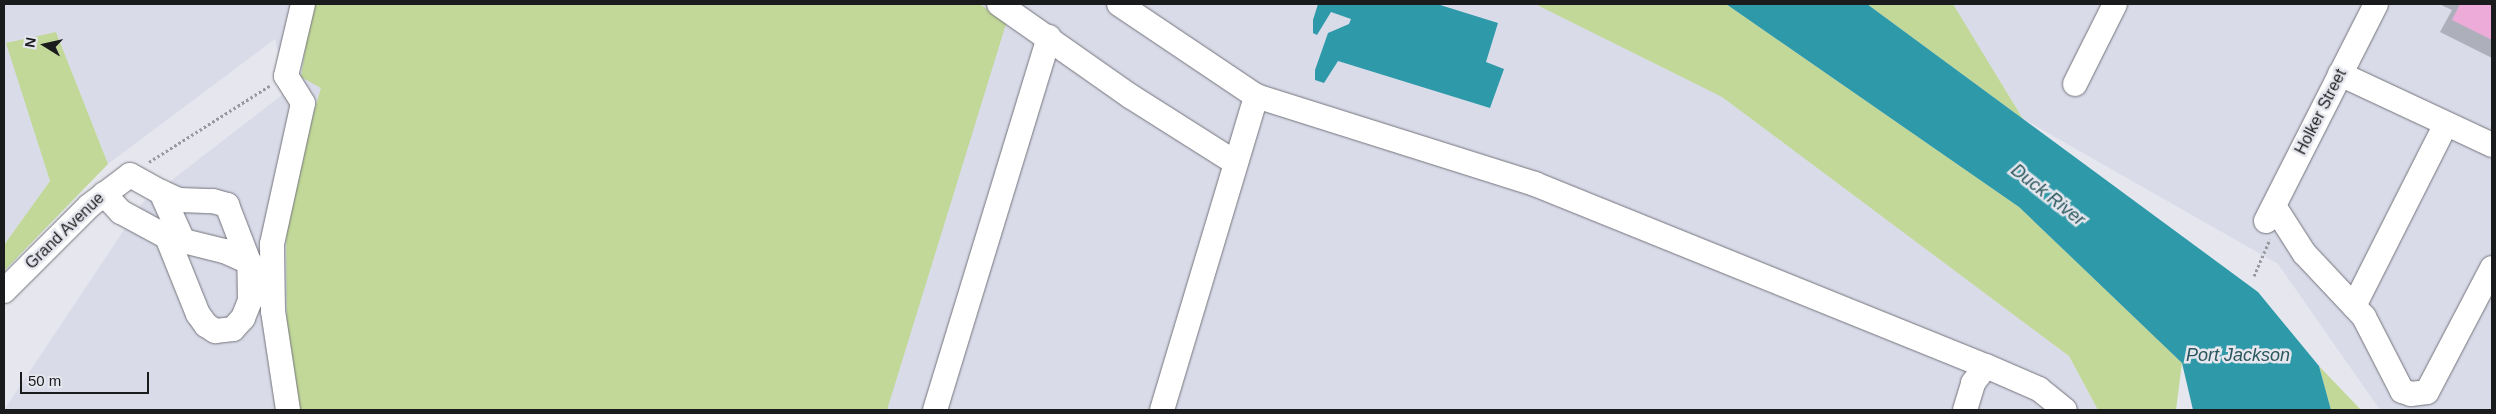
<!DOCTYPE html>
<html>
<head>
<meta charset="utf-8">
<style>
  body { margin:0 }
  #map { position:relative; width:2496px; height:414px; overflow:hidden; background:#e6e7ee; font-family:Helvetica,sans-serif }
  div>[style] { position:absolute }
  .built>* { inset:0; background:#d9dbe9 }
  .green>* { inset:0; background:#c1d898 }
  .water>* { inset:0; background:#2e9aa9 }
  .shadow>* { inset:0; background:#0003 }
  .building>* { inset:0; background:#ecabd9 }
  .path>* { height:3px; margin-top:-1.5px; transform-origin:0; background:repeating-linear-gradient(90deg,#98999e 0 2.5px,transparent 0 5px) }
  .roads { filter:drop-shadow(0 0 1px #74747b) drop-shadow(0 0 1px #74747b) }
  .minor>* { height:24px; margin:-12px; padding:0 12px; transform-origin:12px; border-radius:12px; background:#fff }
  span { translate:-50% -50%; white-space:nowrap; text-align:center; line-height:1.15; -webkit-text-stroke:5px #e6e7ee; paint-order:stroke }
  .street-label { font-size:16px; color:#1a1b1d }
  .water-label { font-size:18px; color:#29565d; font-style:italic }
  .frame { position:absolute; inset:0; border:5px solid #1a1b1d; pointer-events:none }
  .north { position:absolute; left:20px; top:20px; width:50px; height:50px; -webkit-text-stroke:4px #e6e7ee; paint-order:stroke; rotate:280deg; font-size:14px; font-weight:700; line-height:20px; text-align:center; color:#1a1b1d }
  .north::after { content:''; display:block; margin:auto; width:18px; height:22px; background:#1a1b1d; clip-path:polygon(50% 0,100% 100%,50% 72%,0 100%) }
  .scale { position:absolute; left:20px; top:372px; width:129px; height:22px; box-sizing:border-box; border:2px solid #1a1b1d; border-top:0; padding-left:6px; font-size:15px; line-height:18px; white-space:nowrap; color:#1a1b1d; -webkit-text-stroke:4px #e6e7ee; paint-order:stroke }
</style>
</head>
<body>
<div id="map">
  <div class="built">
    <i style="clip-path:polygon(4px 4px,1535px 4px,1722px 97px,2069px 356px,2098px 410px,4px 410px,142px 203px,287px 91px,275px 39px,108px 164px,56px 32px,7px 43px,50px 181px,4px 245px)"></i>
    <i style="clip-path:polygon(1953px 4px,2492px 4px,2492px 410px,2380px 410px,2278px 264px,2023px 119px)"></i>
  </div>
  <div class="green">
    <i style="clip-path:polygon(312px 4px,980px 4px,1006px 24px,887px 410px,296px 410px,287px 375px,286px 208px,321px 88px,301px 77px)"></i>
    <i style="clip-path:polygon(1535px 4px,1726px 4px,2019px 207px,2182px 363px,2176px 410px,2098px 410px,2069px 356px,1722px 97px)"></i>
    <i style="clip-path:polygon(1867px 4px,1953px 4px,2023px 119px)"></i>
    <i style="clip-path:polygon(56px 32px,108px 164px,4px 271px,4px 245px,50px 181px,6px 43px)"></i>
    <i style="clip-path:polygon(2319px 366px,2361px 410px,2331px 410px)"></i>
  </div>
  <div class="water">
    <i style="clip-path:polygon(1318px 4px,1437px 4px,1498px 23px,1486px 62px,1504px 69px,1490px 108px,1338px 61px,1324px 83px,1315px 80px,1315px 70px,1328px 33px,1349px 24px,1351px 19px,1331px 12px,1317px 35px,1313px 33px,1313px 20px)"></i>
    <i style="clip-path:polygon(1726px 4px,1867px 4px,2258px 292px,2319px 366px,2331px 410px,2193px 410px,2182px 363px,2019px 207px)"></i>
  </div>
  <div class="shadow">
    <i style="clip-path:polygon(2439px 4px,2492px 4px,2492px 58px,2440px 32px,2452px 10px)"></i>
  </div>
  <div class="building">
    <i style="clip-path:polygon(2460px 4px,2492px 4px,2492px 40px,2452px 20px)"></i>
  </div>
  <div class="path">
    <i style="left:149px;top:162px;width:144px;rotate:-32.3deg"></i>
    <i style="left:2254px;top:276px;width:40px;rotate:-66.6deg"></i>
  </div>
  <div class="roads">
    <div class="minor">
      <i style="left:999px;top:4px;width:160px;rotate:35.1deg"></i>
      <i style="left:1130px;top:96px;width:125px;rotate:32.3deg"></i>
      <i style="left:1119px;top:4px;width:165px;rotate:33.9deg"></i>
      <i style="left:1256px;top:96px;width:293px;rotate:17.5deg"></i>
      <i style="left:1535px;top:184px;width:486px;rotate:22deg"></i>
      <i style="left:1986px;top:366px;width:58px;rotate:23.5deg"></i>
      <i style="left:2039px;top:389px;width:33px;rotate:39deg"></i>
      <i style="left:2340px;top:74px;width:168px;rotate:25deg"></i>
      <i style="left:2075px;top:84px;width:89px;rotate:-63.4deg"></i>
      <i style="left:161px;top:192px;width:20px;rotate:24deg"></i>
      <i style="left:179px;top:200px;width:34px;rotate:2deg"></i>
      <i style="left:213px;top:201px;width:15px;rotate:16deg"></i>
      <i style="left:227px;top:205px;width:61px;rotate:68.9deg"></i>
      <i style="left:104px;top:194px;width:25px;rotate:47deg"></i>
      <i style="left:121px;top:212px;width:52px;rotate:28.5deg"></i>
      <i style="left:167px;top:237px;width:83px;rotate:68.1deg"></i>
      <i style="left:198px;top:314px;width:14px;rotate:54deg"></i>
      <i style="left:206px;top:325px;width:11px;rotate:34deg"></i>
      <i style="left:215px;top:331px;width:18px;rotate:-6deg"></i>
      <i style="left:233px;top:329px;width:15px;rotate:-48deg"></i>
      <i style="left:243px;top:318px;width:18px;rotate:-68deg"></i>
      <i style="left:250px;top:301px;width:39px;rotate:-91deg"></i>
      <i style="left:249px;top:262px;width:27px;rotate:-156deg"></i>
      <i style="left:224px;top:251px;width:59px;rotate:-166.2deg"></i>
      <i style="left:2274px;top:206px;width:56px;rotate:57.4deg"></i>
      <i style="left:2304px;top:253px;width:88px;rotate:46.8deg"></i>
      <i style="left:2364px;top:317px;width:83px;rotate:62.8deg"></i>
      <i style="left:2402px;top:391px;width:9px;rotate:18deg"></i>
      <i style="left:2411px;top:394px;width:16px;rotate:-7deg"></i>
      <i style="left:2427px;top:392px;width:140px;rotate:-62.3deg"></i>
      <i style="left:2266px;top:221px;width:243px;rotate:-63.1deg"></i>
      <i style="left:4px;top:291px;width:120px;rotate:-45deg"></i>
      <i style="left:89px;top:206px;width:51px;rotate:-37.1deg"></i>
      <i style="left:130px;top:175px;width:35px;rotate:29deg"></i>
      <i style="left:161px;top:192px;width:54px;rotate:65.8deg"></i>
      <i style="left:2354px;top:306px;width:204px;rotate:-63.2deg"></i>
      <i style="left:288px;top:410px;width:100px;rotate:-98.6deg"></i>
      <i style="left:273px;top:311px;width:67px;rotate:-90.9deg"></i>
      <i style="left:272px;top:244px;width:144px;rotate:-77.6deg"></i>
      <i style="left:303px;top:103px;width:32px;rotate:-122deg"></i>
      <i style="left:286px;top:76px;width:74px;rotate:-76.7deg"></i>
      <i style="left:935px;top:410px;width:390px;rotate:-73deg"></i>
      <i style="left:1162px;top:410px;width:328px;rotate:-73.3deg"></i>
      <i style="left:1965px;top:410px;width:28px;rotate:-73deg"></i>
      <i style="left:1973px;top:383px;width:21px;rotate:-53deg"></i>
    </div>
  </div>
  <div class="street-label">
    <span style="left:2321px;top:112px;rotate:-63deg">Holker Street</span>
    <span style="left:65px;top:231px;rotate:-44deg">Grand Avenue</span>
  </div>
  <div class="water-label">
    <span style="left:2048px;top:195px;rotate:38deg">Duck River</span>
    <span style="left:2238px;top:355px">Port Jackson</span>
  </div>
  <div class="frame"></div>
  <div class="north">N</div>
  <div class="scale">50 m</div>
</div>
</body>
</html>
